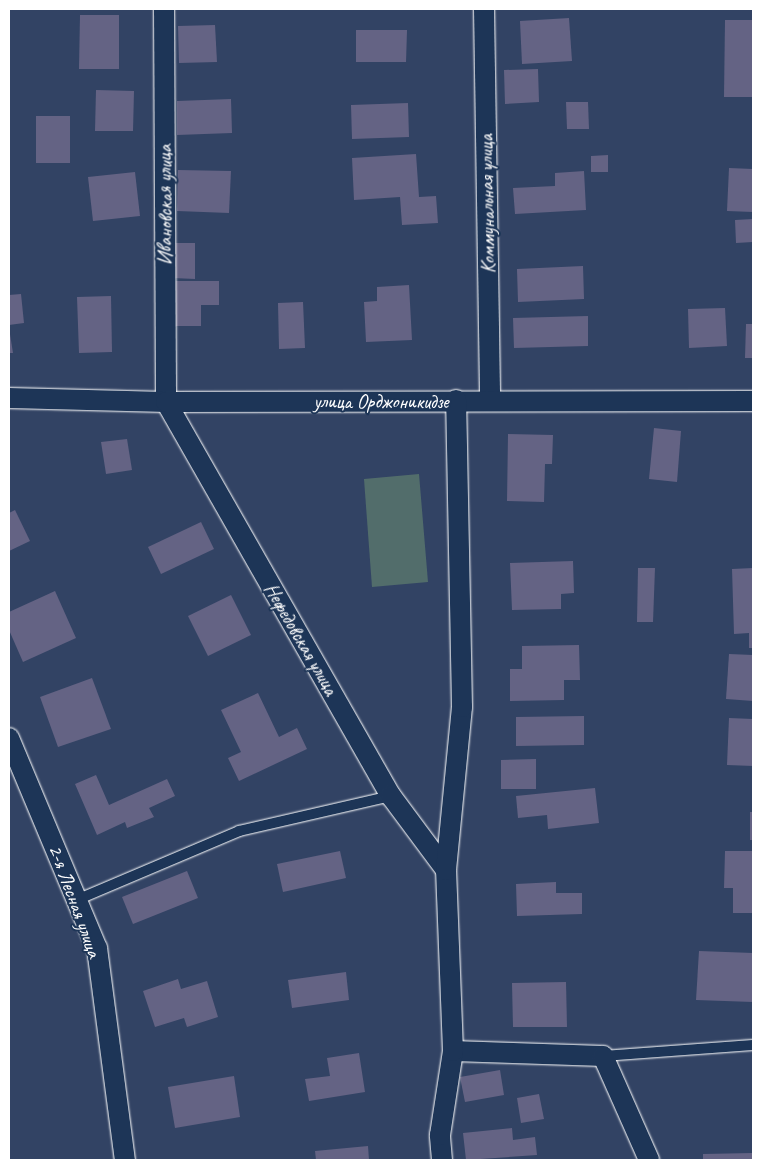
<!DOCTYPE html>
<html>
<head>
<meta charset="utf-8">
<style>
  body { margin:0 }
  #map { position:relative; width:762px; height:1169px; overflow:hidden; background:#324364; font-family:Caveat,sans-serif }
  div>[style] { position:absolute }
  .green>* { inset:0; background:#526d6b }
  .building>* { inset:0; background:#646384 }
  .roads { filter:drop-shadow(0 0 1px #fff) drop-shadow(0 0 1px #fff) }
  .service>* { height:10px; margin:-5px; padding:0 5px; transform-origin:5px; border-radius:5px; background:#1d3557 }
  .minor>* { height:20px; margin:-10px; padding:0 10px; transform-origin:10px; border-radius:10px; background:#1d3557 }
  span { translate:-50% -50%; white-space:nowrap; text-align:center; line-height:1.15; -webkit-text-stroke:4px #1d3557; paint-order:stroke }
  .street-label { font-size:20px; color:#fff }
  .frame { position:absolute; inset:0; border:10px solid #fff; pointer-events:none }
</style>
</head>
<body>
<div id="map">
  <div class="green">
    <i style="clip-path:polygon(419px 474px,428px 582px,372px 587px,364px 479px)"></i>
  </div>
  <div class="building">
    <i style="clip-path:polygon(80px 15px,119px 15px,119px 69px,79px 69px)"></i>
    <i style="clip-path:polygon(569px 18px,572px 61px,522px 64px,520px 21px)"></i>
    <i style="clip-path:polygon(725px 20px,753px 20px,753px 97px,724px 97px)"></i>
    <i style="clip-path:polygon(215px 25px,217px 62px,179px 63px,178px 26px)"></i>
    <i style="clip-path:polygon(356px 30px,407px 30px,406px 62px,356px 62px)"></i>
    <i style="clip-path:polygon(538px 69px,539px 102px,505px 104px,504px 70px)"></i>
    <i style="clip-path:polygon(96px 90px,134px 91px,133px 131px,95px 131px)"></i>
    <i style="clip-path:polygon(231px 99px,232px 133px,177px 135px,177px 101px)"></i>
    <i style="clip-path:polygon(566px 102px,588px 102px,589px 129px,567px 129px)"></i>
    <i style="clip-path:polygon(408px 103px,409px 137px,352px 139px,351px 105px)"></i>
    <i style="clip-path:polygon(36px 116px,70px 116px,70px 163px,36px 163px)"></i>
    <i style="clip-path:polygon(416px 154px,419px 197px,436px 196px,438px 223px,402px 225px,400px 197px,354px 200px,352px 158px)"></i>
    <i style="clip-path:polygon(608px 155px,608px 172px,591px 172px,591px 156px)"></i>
    <i style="clip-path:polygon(729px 168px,753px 169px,753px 212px,727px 211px)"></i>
    <i style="clip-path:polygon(178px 170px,231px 171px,229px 213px,177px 211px)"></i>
    <i style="clip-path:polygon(584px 171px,586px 210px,515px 214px,513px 188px,555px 186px,555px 173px)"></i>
    <i style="clip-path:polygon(135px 172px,140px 216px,93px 221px,88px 177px)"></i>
    <i style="clip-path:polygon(753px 219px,753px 242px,736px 243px,735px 220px)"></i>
    <i style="clip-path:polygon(173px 243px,195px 243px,195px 279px,173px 278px)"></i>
    <i style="clip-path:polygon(583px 266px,584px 299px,518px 302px,517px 269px)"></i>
    <i style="clip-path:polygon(168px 281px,219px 281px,219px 305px,201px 305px,201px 326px,168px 326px)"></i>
    <i style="clip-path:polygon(409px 285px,412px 340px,366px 342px,364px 302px,377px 301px,377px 287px)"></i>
    <i style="clip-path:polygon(21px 294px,24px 323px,9px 325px,9px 295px)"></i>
    <i style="clip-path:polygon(111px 296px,112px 352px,79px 353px,77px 297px)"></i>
    <i style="clip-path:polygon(303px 302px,305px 348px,279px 349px,278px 303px)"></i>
    <i style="clip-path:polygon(725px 308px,727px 346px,689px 348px,688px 309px)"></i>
    <i style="clip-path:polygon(588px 316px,588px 346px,514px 348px,513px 318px)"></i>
    <i style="clip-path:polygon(746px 324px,753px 324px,753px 358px,745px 358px)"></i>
    <i style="clip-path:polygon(9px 328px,13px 353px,9px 353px)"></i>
    <i style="clip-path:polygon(654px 428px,681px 431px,677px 482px,649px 479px)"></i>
    <i style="clip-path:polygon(508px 434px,553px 435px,552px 464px,545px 464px,544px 502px,507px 501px)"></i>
    <i style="clip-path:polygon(127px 439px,132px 470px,106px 474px,101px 442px)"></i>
    <i style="clip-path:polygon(15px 510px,30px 541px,9px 551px,9px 513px)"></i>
    <i style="clip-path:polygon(201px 522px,214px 549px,161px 574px,148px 547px)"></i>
    <i style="clip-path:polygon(573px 561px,574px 593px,561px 594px,561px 609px,512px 610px,510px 563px)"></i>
    <i style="clip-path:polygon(638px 568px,655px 568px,653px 622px,637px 622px)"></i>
    <i style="clip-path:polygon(753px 568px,753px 648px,749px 648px,749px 633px,734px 634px,732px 569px)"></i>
    <i style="clip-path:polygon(55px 591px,76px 638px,23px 662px,9px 630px,9px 612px)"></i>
    <i style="clip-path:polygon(231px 595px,251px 635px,208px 656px,188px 616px)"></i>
    <i style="clip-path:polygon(579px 645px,580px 680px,564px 680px,564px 700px,510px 701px,510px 669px,522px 669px,522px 646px)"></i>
    <i style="clip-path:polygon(729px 654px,753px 655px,753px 701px,726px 699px)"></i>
    <i style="clip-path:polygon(92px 678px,111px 729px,58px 747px,40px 697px)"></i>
    <i style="clip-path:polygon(258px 693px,279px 737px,297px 728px,307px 749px,239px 781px,228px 758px,241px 752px,221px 710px)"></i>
    <i style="clip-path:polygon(584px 716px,584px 745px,516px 746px,516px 717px)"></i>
    <i style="clip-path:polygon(729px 718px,753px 719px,753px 766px,727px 765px)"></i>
    <i style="clip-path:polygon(536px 759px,536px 789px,501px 789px,501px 760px)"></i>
    <i style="clip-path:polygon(96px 775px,109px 805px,167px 779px,175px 796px,149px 808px,154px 817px,127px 828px,125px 822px,97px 835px,75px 784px)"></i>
    <i style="clip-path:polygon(595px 788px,599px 823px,548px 829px,547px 815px,518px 818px,516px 796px)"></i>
    <i style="clip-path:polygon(750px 812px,753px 812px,753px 840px,750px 840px)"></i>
    <i style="clip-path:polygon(340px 851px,346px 878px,283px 892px,277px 864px)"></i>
    <i style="clip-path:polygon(725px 851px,753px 851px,753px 913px,733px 913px,733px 888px,724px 888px)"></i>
    <i style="clip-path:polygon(187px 871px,198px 898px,133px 924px,122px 897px)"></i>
    <i style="clip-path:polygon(556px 882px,556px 893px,582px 893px,582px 914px,517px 916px,516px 884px)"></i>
    <i style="clip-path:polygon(699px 951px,753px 953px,753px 1002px,696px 1000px)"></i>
    <i style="clip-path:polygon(346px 972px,349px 1000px,292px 1008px,288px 980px)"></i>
    <i style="clip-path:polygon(178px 979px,181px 989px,207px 981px,218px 1017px,187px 1027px,184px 1018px,155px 1027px,143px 991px)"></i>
    <i style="clip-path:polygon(566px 982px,567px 1027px,513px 1027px,512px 983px)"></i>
    <i style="clip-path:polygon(359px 1053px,365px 1092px,309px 1101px,305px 1079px,330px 1076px,327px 1058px)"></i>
    <i style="clip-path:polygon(500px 1070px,504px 1095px,465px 1102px,460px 1077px)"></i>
    <i style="clip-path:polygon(234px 1076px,240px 1117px,175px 1128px,168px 1087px)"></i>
    <i style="clip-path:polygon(539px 1094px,544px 1119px,521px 1123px,517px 1098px)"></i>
    <i style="clip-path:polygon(512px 1128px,513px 1140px,535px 1137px,537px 1155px,466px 1160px,463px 1133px)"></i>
    <i style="clip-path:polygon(368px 1146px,369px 1160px,316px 1160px,315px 1151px)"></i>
    <i style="clip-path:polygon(753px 1153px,753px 1160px,703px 1160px,703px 1154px)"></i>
  </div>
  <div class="roads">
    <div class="service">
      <i style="left:79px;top:899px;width:174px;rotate:-23deg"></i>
      <i style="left:239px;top:831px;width:156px;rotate:-13deg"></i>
      <i style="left:603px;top:1056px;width:150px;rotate:-4.2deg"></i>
    </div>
    <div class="minor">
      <i style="left:164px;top:9px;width:393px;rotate:89.7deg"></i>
      <i style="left:166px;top:402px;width:454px;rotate:60.3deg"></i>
      <i style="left:391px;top:796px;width:92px;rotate:53.4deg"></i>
      <i style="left:484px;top:9px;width:391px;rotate:89.1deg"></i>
      <i style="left:9px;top:398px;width:157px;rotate:1.5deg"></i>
      <i style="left:166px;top:402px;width:587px;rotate:-0.1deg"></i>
      <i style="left:9px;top:738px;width:228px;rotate:67.3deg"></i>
      <i style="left:97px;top:948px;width:214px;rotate:82.5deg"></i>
      <i style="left:453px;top:1051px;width:150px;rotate:1.9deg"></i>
      <i style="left:603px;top:1056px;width:114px;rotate:66.1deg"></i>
      <i style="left:442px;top:1160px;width:25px;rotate:-95deg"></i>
      <i style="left:440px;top:1135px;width:85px;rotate:-81.2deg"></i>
      <i style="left:453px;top:1051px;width:181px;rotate:-92.2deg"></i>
      <i style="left:446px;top:870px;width:164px;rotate:-84.4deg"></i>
      <i style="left:462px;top:707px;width:307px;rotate:-91.1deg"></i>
    </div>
  </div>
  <div class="street-label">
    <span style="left:487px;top:204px;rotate:-91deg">Коммунальная улица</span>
    <span style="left:165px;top:205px;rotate:-90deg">Ивановская улица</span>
    <span style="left:381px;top:401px">улица Орджоникидзе</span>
    <span style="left:301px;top:639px;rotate:60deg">Нефедовская улица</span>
    <span style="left:75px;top:901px;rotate:70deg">2-я Лесная улица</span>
  </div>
  <div class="frame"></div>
</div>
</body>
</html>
